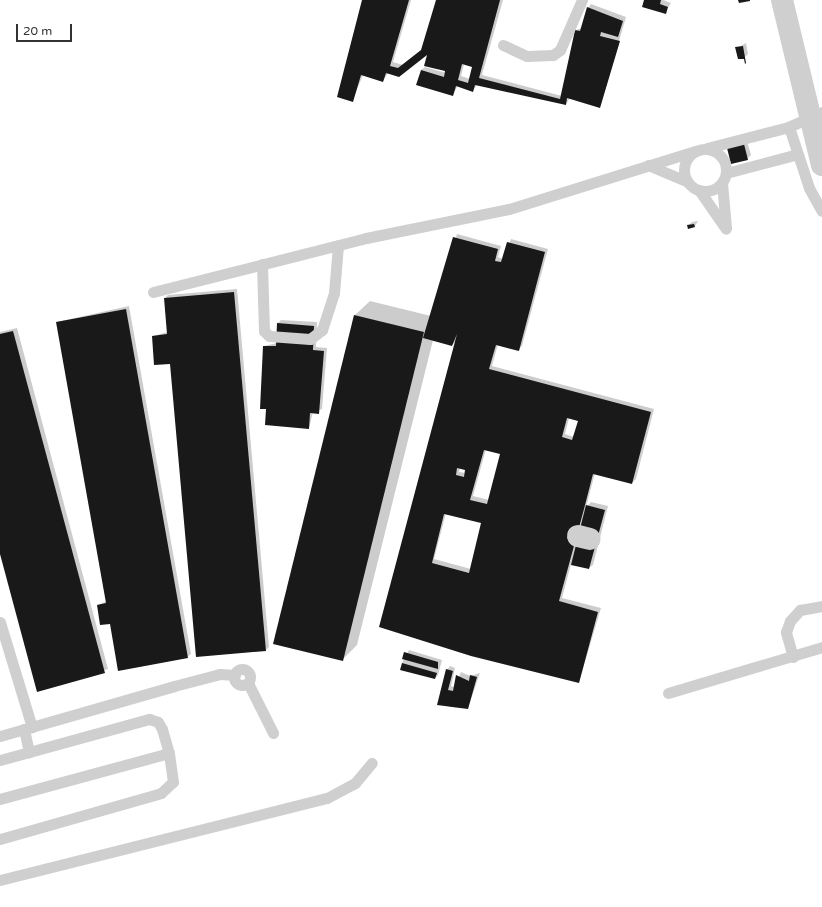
<!DOCTYPE html>
<html>
<head>
<meta charset="utf-8">
<style>
  body { margin:0 }
  #map { position:relative; width:822px; height:907px; overflow:hidden; background:#fff; font-family:"Varela Round",sans-serif }
  div>[style] { position:absolute }
  .shadow>* { inset:0; background:#0003 }
  .building>* { inset:0; background:#191919 }
  .lane>* { height:11px; margin:-5.5px; padding:0 5.5px; transform-origin:5.5px; border-radius:5.5px; background:#cfcfcf }
  .lane>.ring { margin:-5.5px; padding:0; box-sizing:content-box; background:none; border:11px solid #cfcfcf; border-radius:50% }
  .street>* { height:22px; margin:-11px; padding:0 11px; transform-origin:11px; border-radius:11px; background:#cfcfcf }
  span { translate:-50% -50%; white-space:nowrap; text-align:center; line-height:1.15; -webkit-text-stroke:4px #fff; paint-order:stroke }
  .scale { position:absolute; left:16px; top:24px; width:56px; height:18px; box-sizing:border-box; border:2px solid #323232; border-top:0; padding-left:5px; font-size:12px; line-height:14px; white-space:nowrap; color:#323232; -webkit-text-stroke:3px #fff; paint-order:stroke }
</style>
</head>
<body>
<div id="map">
  <div class="shadow">
    <i style="clip-path:polygon(evenodd,364px 0,411px 0,393px 62px,403px 65px,423px 49px,437px 0,503px 0,482px 75px,562px 96px,576px 30px,582px 28px,588px 8px,591px 4px,626px 17px,600px 107px,570px 98px,566px 104px,477px 85px,473px 91px,458px 85px,453px 95px,421px 70px,425px 67px,446px 73px,429px 52px,399px 76px,388px 73px,383px 81px,363px 75px,352px 101px,364px 0,464px 64px,474px 67px,470px 79px,461px 76px,464px 64px)"></i>
    <i style="clip-path:polygon(645px 0,663px 0,671px 3px,665px 13px)"></i>
    <i style="clip-path:polygon(746px 43px,748px 54px,745px 57px,737px 48px)"></i>
    <i style="clip-path:polygon(747px 141px,751px 155px,747px 159px,732px 145px)"></i>
    <i style="clip-path:polygon(698px 221px,695px 226px,688px 226px,692px 222px)"></i>
    <i style="clip-path:polygon(evenodd,457px 234px,501px 246px,498px 257px,503px 259px,511px 239px,548px 249px,522px 346px,518px 350px,498px 344px,492px 366px,654px 409px,636px 479px,632px 483px,595px 473px,586px 507px,591px 502px,608px 506px,593px 565px,589px 568px,571px 564px,562px 598px,601px 608px,579px 682px,381px 626px,456px 341px,452px 345px,433px 340px,357px 645px,342px 660px,355px 315px,370px 301px,431px 316px,457px 234px,569px 418px,579px 421px,574px 437px,565px 434px,569px 418px,457px 234px,486px 449px,501px 453px,489px 500px,473px 496px,486px 449px,457px 234px,460px 468px,467px 469px,466px 473px,459px 472px,460px 468px,457px 234px,446px 513px,483px 523px,471px 569px,434px 559px,446px 513px)"></i>
    <i style="clip-path:polygon(237px 289px,269px 647px,266px 650px,170px 363px,153px 336px,168px 332px,165px 298px,168px 295px)"></i>
    <i style="clip-path:polygon(129px 306px,191px 654px,187px 657px,111px 623px,98px 605px,107px 601px,57px 322px)"></i>
    <i style="clip-path:polygon(281px 320px,317px 322px,316px 347px,327px 348px,322px 409px,313px 412px,309px 428px,267px 408px,264px 346px,277px 343px,278px 323px)"></i>
    <i style="clip-path:polygon(17px 328px,108px 669px,38px 691px,0 550px,0 332px)"></i>
    <i style="clip-path:polygon(409px 650px,442px 660px,438px 675px,435px 678px,402px 663px)"></i>
    <i style="clip-path:polygon(450px 666px,455px 668px,451px 686px,455px 687px,461px 672px,470px 676px,480px 673px,468px 708px,449px 707px,447px 670px)"></i>
  </div>
  <div class="building">
    <i style="clip-path:polygon(evenodd,362px 0,409px 0,390px 66px,398px 68px,421px 50px,436px 0,500px 0,479px 78px,560px 99px,575px 30px,580px 31px,587px 7px,623px 21px,618px 37px,601px 32px,600px 36px,620px 41px,600px 108px,567px 98px,566px 105px,475px 85px,473px 92px,456px 86px,453px 96px,416px 85px,421px 70px,444px 77px,445px 71px,424px 66px,427px 55px,399px 77px,386px 73px,383px 82px,361px 75px,353px 102px,337px 97px,362px 0,462px 64px,472px 67px,468px 83px,458px 80px,462px 64px)"></i>
    <i style="clip-path:polygon(644px 0,661px 0,660px 4px,668px 7px,666px 14px,642px 7px)"></i>
    <i style="clip-path:polygon(738px 0,750px 0,750px 1px,739px 3px)"></i>
    <i style="clip-path:polygon(743px 46px,746px 63px,745px 64px,744px 59px,738px 59px,735px 47px)"></i>
    <i style="clip-path:polygon(744px 144px,748px 160px,731px 164px,727px 148px)"></i>
    <i style="clip-path:polygon(694px 224px,695px 227px,688px 229px,687px 225px)"></i>
    <i style="clip-path:polygon(evenodd,453px 237px,498px 249px,495px 261px,501px 262px,507px 242px,545px 252px,519px 351px,496px 345px,489px 369px,651px 412px,632px 484px,593px 474px,584px 509px,559px 601px,598px 612px,579px 683px,471px 656px,379px 627px,457px 334px,452px 346px,423px 338px,453px 237px,567px 418px,578px 421px,572px 440px,562px 437px,567px 418px,453px 237px,484px 450px,500px 454px,487px 504px,470px 500px,484px 450px,453px 237px,457px 468px,465px 470px,464px 477px,456px 475px,457px 468px,453px 237px,444px 514px,481px 523px,469px 573px,432px 563px,444px 514px)"></i>
    <i style="clip-path:polygon(234px 292px,266px 651px,196px 657px,170px 364px,154px 365px,152px 336px,167px 334px,164px 298px)"></i>
    <i style="clip-path:polygon(126px 309px,188px 658px,118px 671px,110px 624px,100px 625px,97px 605px,106px 603px,56px 322px)"></i>
    <i style="clip-path:polygon(354px 315px,424px 332px,343px 661px,273px 644px)"></i>
    <i style="clip-path:polygon(277px 323px,314px 326px,313px 350px,324px 351px,319px 414px,310px 413px,309px 429px,265px 425px,266px 409px,260px 409px,263px 346px,276px 346px)"></i>
    <i style="clip-path:polygon(13px 331px,105px 673px,37px 692px,0 554px,0 334px)"></i>
    <i style="clip-path:polygon(586px 505px,605px 510px,589px 569px,571px 565px)"></i>
    <i style="clip-path:polygon(404px 652px,438px 662px,438px 669px,402px 659px)"></i>
    <i style="clip-path:polygon(402px 663px,437px 673px,435px 679px,400px 670px)"></i>
    <i style="clip-path:polygon(446px 669px,453px 671px,448px 690px,453px 691px,456px 675px,469px 681px,470px 675px,477px 677px,468px 709px,437px 705px)"></i>
  </div>
  <div class="lane">
    <i style="left:503px;top:45px;width:26px;rotate:25deg"></i>
    <i style="left:527px;top:56px;width:26px;rotate:-2deg"></i>
    <i style="left:553px;top:55px;width:9px;rotate:-36deg"></i>
    <i style="left:560px;top:50px;width:55px;rotate:-66.3deg"></i>
    <i style="left:822px;top:112px;width:36px;rotate:156deg"></i>
    <i style="left:789px;top:127px;width:64px;rotate:71.8deg"></i>
    <i style="left:809px;top:188px;width:26px;rotate:61deg"></i>
    <i style="left:707px;top:148px;width:85px;rotate:-14.4deg"></i>
    <i class="ring" style="left:684px;top:149px;width:31px;height:31px"></i>
    <i style="left:648px;top:165px;width:43px;rotate:23deg"></i>
    <i style="left:726px;top:173px;width:74px;rotate:-14.8deg"></i>
    <i style="left:722px;top:183px;width:45px;rotate:84.9deg"></i>
    <i style="left:699px;top:190px;width:47px;rotate:55.3deg"></i>
    <i style="left:262px;top:264px;width:67px;rotate:88.3deg"></i>
    <i style="left:264px;top:331px;width:7px;rotate:45deg"></i>
    <i style="left:269px;top:336px;width:41px;rotate:4.2deg"></i>
    <i style="left:310px;top:339px;width:15px;rotate:-37deg"></i>
    <i style="left:322px;top:330px;width:39px;rotate:-72deg"></i>
    <i style="left:334px;top:293px;width:48px;rotate:-85.2deg"></i>
    <i style="left:153px;top:292px;width:220px;rotate:-14.2deg"></i>
    <i style="left:366px;top:238px;width:146px;rotate:-11.5deg"></i>
    <i style="left:509px;top:209px;width:195px;rotate:-17.3deg"></i>
    <i style="left:0;top:622px;width:110px;rotate:73.1deg"></i>
    <i style="left:793px;top:657px;width:26px;rotate:-106deg"></i>
    <i style="left:786px;top:632px;width:12px;rotate:-70deg"></i>
    <i style="left:790px;top:621px;width:15px;rotate:-48deg"></i>
    <i style="left:800px;top:610px;width:22px;rotate:-10deg"></i>
    <i class="ring" style="left:234px;top:669px;width:5px;height:5px"></i>
    <i style="left:248px;top:683px;width:56px;rotate:63.4deg"></i>
    <i style="left:668px;top:693px;width:161px;rotate:-16.6deg"></i>
    <i style="left:24px;top:729px;width:24px;rotate:78deg"></i>
    <i style="left:0;top:736px;width:181px;rotate:-16deg"></i>
    <i style="left:174px;top:686px;width:48px;rotate:-14.6deg"></i>
    <i style="left:220px;top:674px;width:15px;rotate:4deg"></i>
    <i style="left:0;top:760px;width:155px;rotate:-15.4deg"></i>
    <i style="left:149px;top:719px;width:9px;rotate:18deg"></i>
    <i style="left:158px;top:722px;width:8px;rotate:60deg"></i>
    <i style="left:162px;top:729px;width:25px;rotate:74deg"></i>
    <i style="left:169px;top:753px;width:175px;rotate:164.8deg"></i>
    <i style="left:0;top:839px;width:167px;rotate:-15.9deg"></i>
    <i style="left:161px;top:793px;width:16px;rotate:-43deg"></i>
    <i style="left:173px;top:782px;width:29px;rotate:-98deg"></i>
    <i style="left:0;top:880px;width:337px;rotate:-14.1deg"></i>
    <i style="left:327px;top:798px;width:32px;rotate:-28deg"></i>
    <i style="left:355px;top:783px;width:26px;rotate:-50deg"></i>
  </div>
  <div class="street">
    <i style="left:782px;top:0;width:170px;rotate:76.4deg"></i>
    <i style="left:578px;top:536px;width:12px;rotate:14deg"></i>
  </div>
  <div class="scale">20 m</div>
</div>
</body>
</html>
